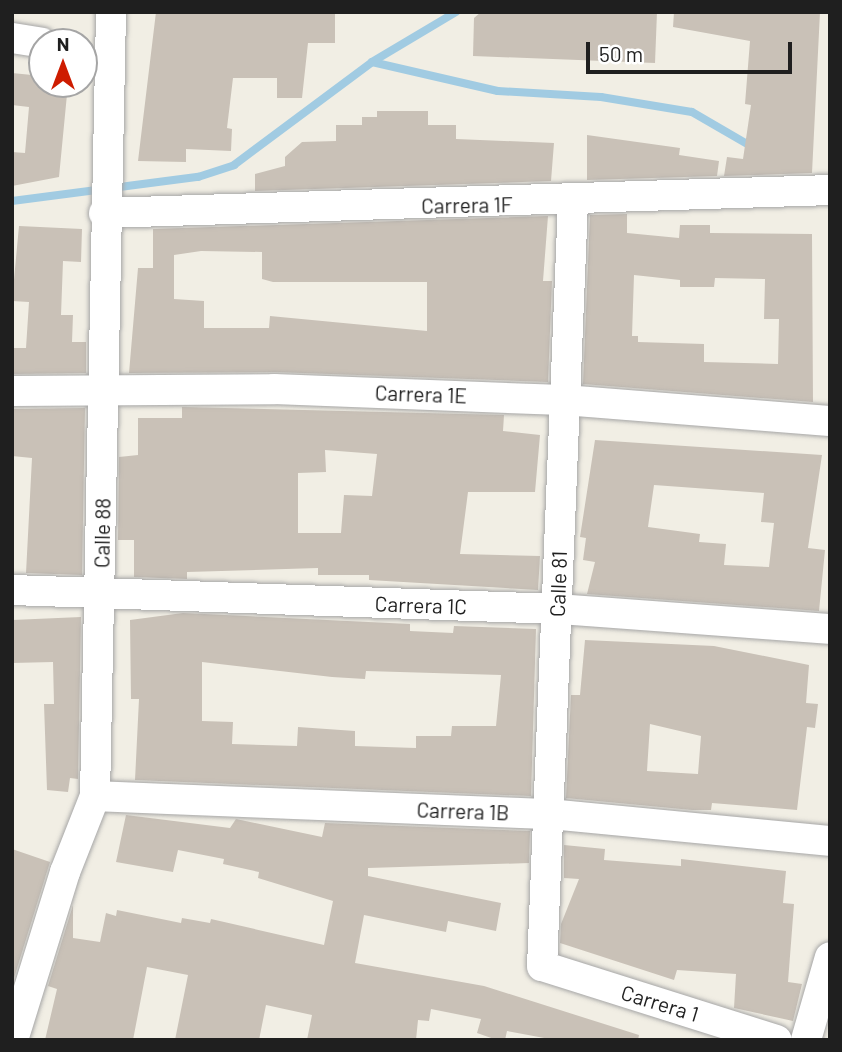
<!DOCTYPE html>
<html>
<head>
<meta charset="utf-8">
<style>
  body { margin:0 }
  #map { position:relative; width:842px; height:1052px; overflow:hidden; background:#f1eee4; font-family:Barlow,sans-serif }
  div>[style] { position:absolute }
  .stream>* { height:8px; margin:-4px; padding:0 4px; transform-origin:4px; border-radius:4px; background:#a1cbe2 }
  .building>* { inset:0; background:#c9c1b7 }
  .roads { filter:drop-shadow(0 0 2px #a6a6a6) drop-shadow(0 0 2px #a6a6a6) }
  .minor>* { height:30px; margin:-15px; padding:0 15px; transform-origin:15px; border-radius:15px; background:#fff }
  span { translate:-50% -50%; white-space:nowrap; text-align:center; line-height:1.15; -webkit-text-stroke:5px #fff; paint-order:stroke }
  .street-label { font-size:21px; color:#1f1f1f }
  .frame { position:absolute; inset:0; border:14px solid #1f1f1f; pointer-events:none }
  .north { position:absolute; left:28px; top:28px; width:70px; height:70px; box-sizing:border-box; background:#fff; border:2px solid #a5a5a5; border-radius:50%; rotate:0deg; font-size:19px; font-weight:700; line-height:28px; text-align:center; color:#1f1f1f }
  .north::after { content:''; display:block; margin:auto; width:24px; height:32px; background:#ce1c00; clip-path:polygon(50% 0,100% 100%,50% 72%,0 100%) }
  .scale { position:absolute; left:586px; top:42px; width:206px; height:32px; box-sizing:border-box; border:4px solid #1f1f1f; border-top:0; padding-left:9px; font-size:21px; line-height:24px; white-space:nowrap; color:#1f1f1f; -webkit-text-stroke:5px #fff; paint-order:stroke }
</style>
</head>
<body>
<div id="map">
  <div class="stream">
    <i style="left:372px;top:62px;width:129px;rotate:13deg"></i>
    <i style="left:498px;top:91px;width:103px;rotate:3.3deg"></i>
    <i style="left:601px;top:97px;width:92px;rotate:9.4deg"></i>
    <i style="left:692px;top:112px;width:72px;rotate:30.1deg"></i>
    <i style="left:12px;top:201px;width:188px;rotate:-7.4deg"></i>
    <i style="left:198px;top:177px;width:38px;rotate:-18deg"></i>
    <i style="left:234px;top:165px;width:172px;rotate:-36.7deg"></i>
    <i style="left:372px;top:62px;width:98px;rotate:-30.8deg"></i>
  </div>
  <div class="building">
    <i style="clip-path:polygon(156px 12px,335px 12px,335px 43px,308px 43px,302px 98px,277px 98px,277px 78px,233px 78px,227px 128px,232px 129px,231px 151px,186px 149px,186px 162px,138px 161px)"></i>
    <i style="clip-path:polygon(481px 12px,657px 12px,655px 63px,473px 56px,474px 18px)"></i>
    <i style="clip-path:polygon(674px 12px,820px 12px,812px 173px,724px 176px,727px 157px,743px 159px,751px 105px,745px 104px,750px 41px,673px 27px)"></i>
    <i style="clip-path:polygon(12px 73px,42px 76px,42px 84px,68px 84px,59px 177px,12px 186px,12px 152px,25px 153px,29px 107px,12px 105px)"></i>
    <i style="clip-path:polygon(377px 111px,428px 111px,428px 125px,456px 125px,456px 139px,554px 143px,551px 181px,255px 191px,255px 174px,285px 166px,285px 157px,302px 142px,336px 141px,336px 125px,362px 125px,362px 117px,377px 117px)"></i>
    <i style="clip-path:polygon(587px 135px,680px 148px,679px 155px,719px 161px,717px 176px,587px 180px)"></i>
    <i style="clip-path:polygon(evenodd,627px 214px,627px 233px,679px 238px,680px 225px,710px 225px,710px 233px,812px 234px,813px 402px,583px 384px,590px 215px,627px 214px,634px 275px,680px 280px,680px 287px,714px 287px,715px 278px,765px 279px,764px 319px,779px 319px,778px 364px,704px 362px,704px 344px,638px 342px,638px 336px,632px 336px,634px 275px)"></i>
    <i style="clip-path:polygon(evenodd,548px 216px,543px 281px,552px 281px,548px 382px,275px 372px,129px 373px,138px 268px,153px 268px,153px 229px,548px 216px,201px 251px,262px 252px,262px 279px,273px 282px,427px 282px,427px 331px,270px 316px,269px 328px,204px 328px,204px 301px,174px 299px,174px 255px,201px 251px)"></i>
    <i style="clip-path:polygon(19px 226px,82px 229px,81px 262px,63px 261px,61px 315px,73px 315px,72px 342px,86px 342px,86px 373px,12px 374px,12px 348px,26px 348px,29px 302px,12px 301px)"></i>
    <i style="clip-path:polygon(evenodd,182px 407px,504px 415px,503px 431px,540px 435px,535px 492px,468px 492px,460px 554px,540px 556px,538px 590px,369px 580px,369px 575px,318px 575px,318px 568px,187px 572px,187px 579px,134px 577px,134px 540px,118px 540px,119px 457px,138px 455px,138px 418px,182px 418px,182px 407px,325px 450px,377px 454px,372px 496px,344px 495px,341px 533px,298px 533px,298px 473px,326px 472px,325px 450px)"></i>
    <i style="clip-path:polygon(85px 408px,82px 575px,26px 573px,32px 458px,12px 456px,12px 409px)"></i>
    <i style="clip-path:polygon(evenodd,595px 440px,822px 455px,808px 548px,825px 550px,819px 611px,587px 594px,595px 562px,583px 560px,586px 538px,580px 537px,595px 440px,654px 485px,764px 493px,761px 522px,774px 523px,769px 567px,724px 565px,726px 544px,699px 542px,700px 534px,648px 527px,654px 485px)"></i>
    <i style="clip-path:polygon(evenodd,183px 613px,410px 624px,410px 631px,453px 633px,454px 626px,536px 629px,531px 796px,135px 780px,139px 699px,131px 699px,130px 620px,183px 613px,202px 662px,332px 677px,365px 679px,366px 671px,501px 675px,496px 726px,452px 726px,451px 736px,416px 736px,416px 748px,355px 746px,355px 731px,298px 727px,297px 746px,232px 744px,233px 722px,202px 721px,202px 662px)"></i>
    <i style="clip-path:polygon(81px 617px,78px 779px,70px 778px,68px 792px,47px 790px,44px 704px,54px 704px,53px 662px,12px 663px,12px 620px)"></i>
    <i style="clip-path:polygon(evenodd,585px 640px,714px 646px,809px 665px,806px 703px,818px 704px,815px 728px,807px 727px,797px 810px,712px 803px,711px 810px,692px 810px,566px 798px,571px 695px,580px 695px,585px 640px,650px 724px,701px 736px,698px 774px,647px 771px,650px 724px)"></i>
    <i style="clip-path:polygon(126px 815px,230px 828px,236px 819px,322px 837px,325px 823px,530px 831px,529px 863px,368px 868px,368px 876px,501px 903px,496px 931px,448px 921px,446px 932px,364px 915px,355px 963px,484px 986px,639px 1035px,638px 1040px,555px 1040px,507px 1031px,505px 1040px,497px 1040px,477px 1033px,481px 1019px,431px 1009px,429px 1021px,418px 1020px,416px 1040px,307px 1040px,312px 1015px,266px 1005px,259px 1040px,175px 1040px,188px 975px,147px 967px,133px 1040px,45px 1040px,57px 989px,48px 986px,73px 905px,73px 938px,100px 942px,106px 913px,116px 916px,117px 910px,181px 923px,182px 918px,210px 923px,211px 919px,324px 945px,333px 901px,258px 878px,259px 872px,223px 864px,224px 859px,178px 850px,173px 872px,116px 862px)"></i>
    <i style="clip-path:polygon(564px 845px,605px 849px,604px 860px,681px 866px,681px 859px,786px 871px,783px 903px,794px 904px,788px 982px,802px 984px,793px 1021px,734px 1008px,736px 974px,677px 970px,674px 980px,560px 943px,561px 924px,579px 879px,564px 878px)"></i>
    <i style="clip-path:polygon(12px 849px,50px 862px,14px 978px,12px 977px)"></i>
  </div>
  <div class="roads">
    <div class="minor">
      <i style="left:12px;top:38px;width:30px;rotate:9deg"></i>
      <i style="left:573px;top:202px;width:765px;rotate:92.32deg"></i>
      <i style="left:542px;top:966px;width:246px;rotate:17.5deg"></i>
      <i style="left:104px;top:213px;width:726px;rotate:-1.81deg"></i>
      <i style="left:12px;top:391px;width:262px;rotate:-0.4deg"></i>
      <i style="left:274px;top:389px;width:289px;rotate:2.2deg"></i>
      <i style="left:563px;top:400px;width:268px;rotate:4.5deg"></i>
      <i style="left:12px;top:590px;width:546px;rotate:1.99deg"></i>
      <i style="left:558px;top:609px;width:273px;rotate:4.2deg"></i>
      <i style="left:95px;top:796px;width:455px;rotate:2.3deg"></i>
      <i style="left:550px;top:814px;width:281px;rotate:5.5deg"></i>
      <i style="left:13px;top:1040px;width:176px;rotate:-72.8deg"></i>
      <i style="left:65px;top:872px;width:82px;rotate:-68.5deg"></i>
      <i style="left:95px;top:796px;width:784px;rotate:-88.83deg"></i>
      <i style="left:806px;top:1040px;width:86px;rotate:-73.9deg"></i>
    </div>
  </div>
  <div class="street-label">
    <span style="left:467px;top:205px;rotate:-1deg">Carrera 1F</span>
    <span style="left:421px;top:394px;rotate:2deg">Carrera 1E</span>
    <span style="left:102px;top:533px;rotate:-89deg">Calle 88</span>
    <span style="left:558px;top:584px;rotate:-88deg">Calle 81</span>
    <span style="left:421px;top:605px;rotate:2deg">Carrera 1C</span>
    <span style="left:463px;top:811px;rotate:2deg">Carrera 1B</span>
    <span style="left:660px;top:1003px;rotate:17deg">Carrera 1</span>
  </div>
  <div class="frame"></div>
  <div class="north">N</div>
  <div class="scale">50 m</div>
</div>
</body>
</html>
